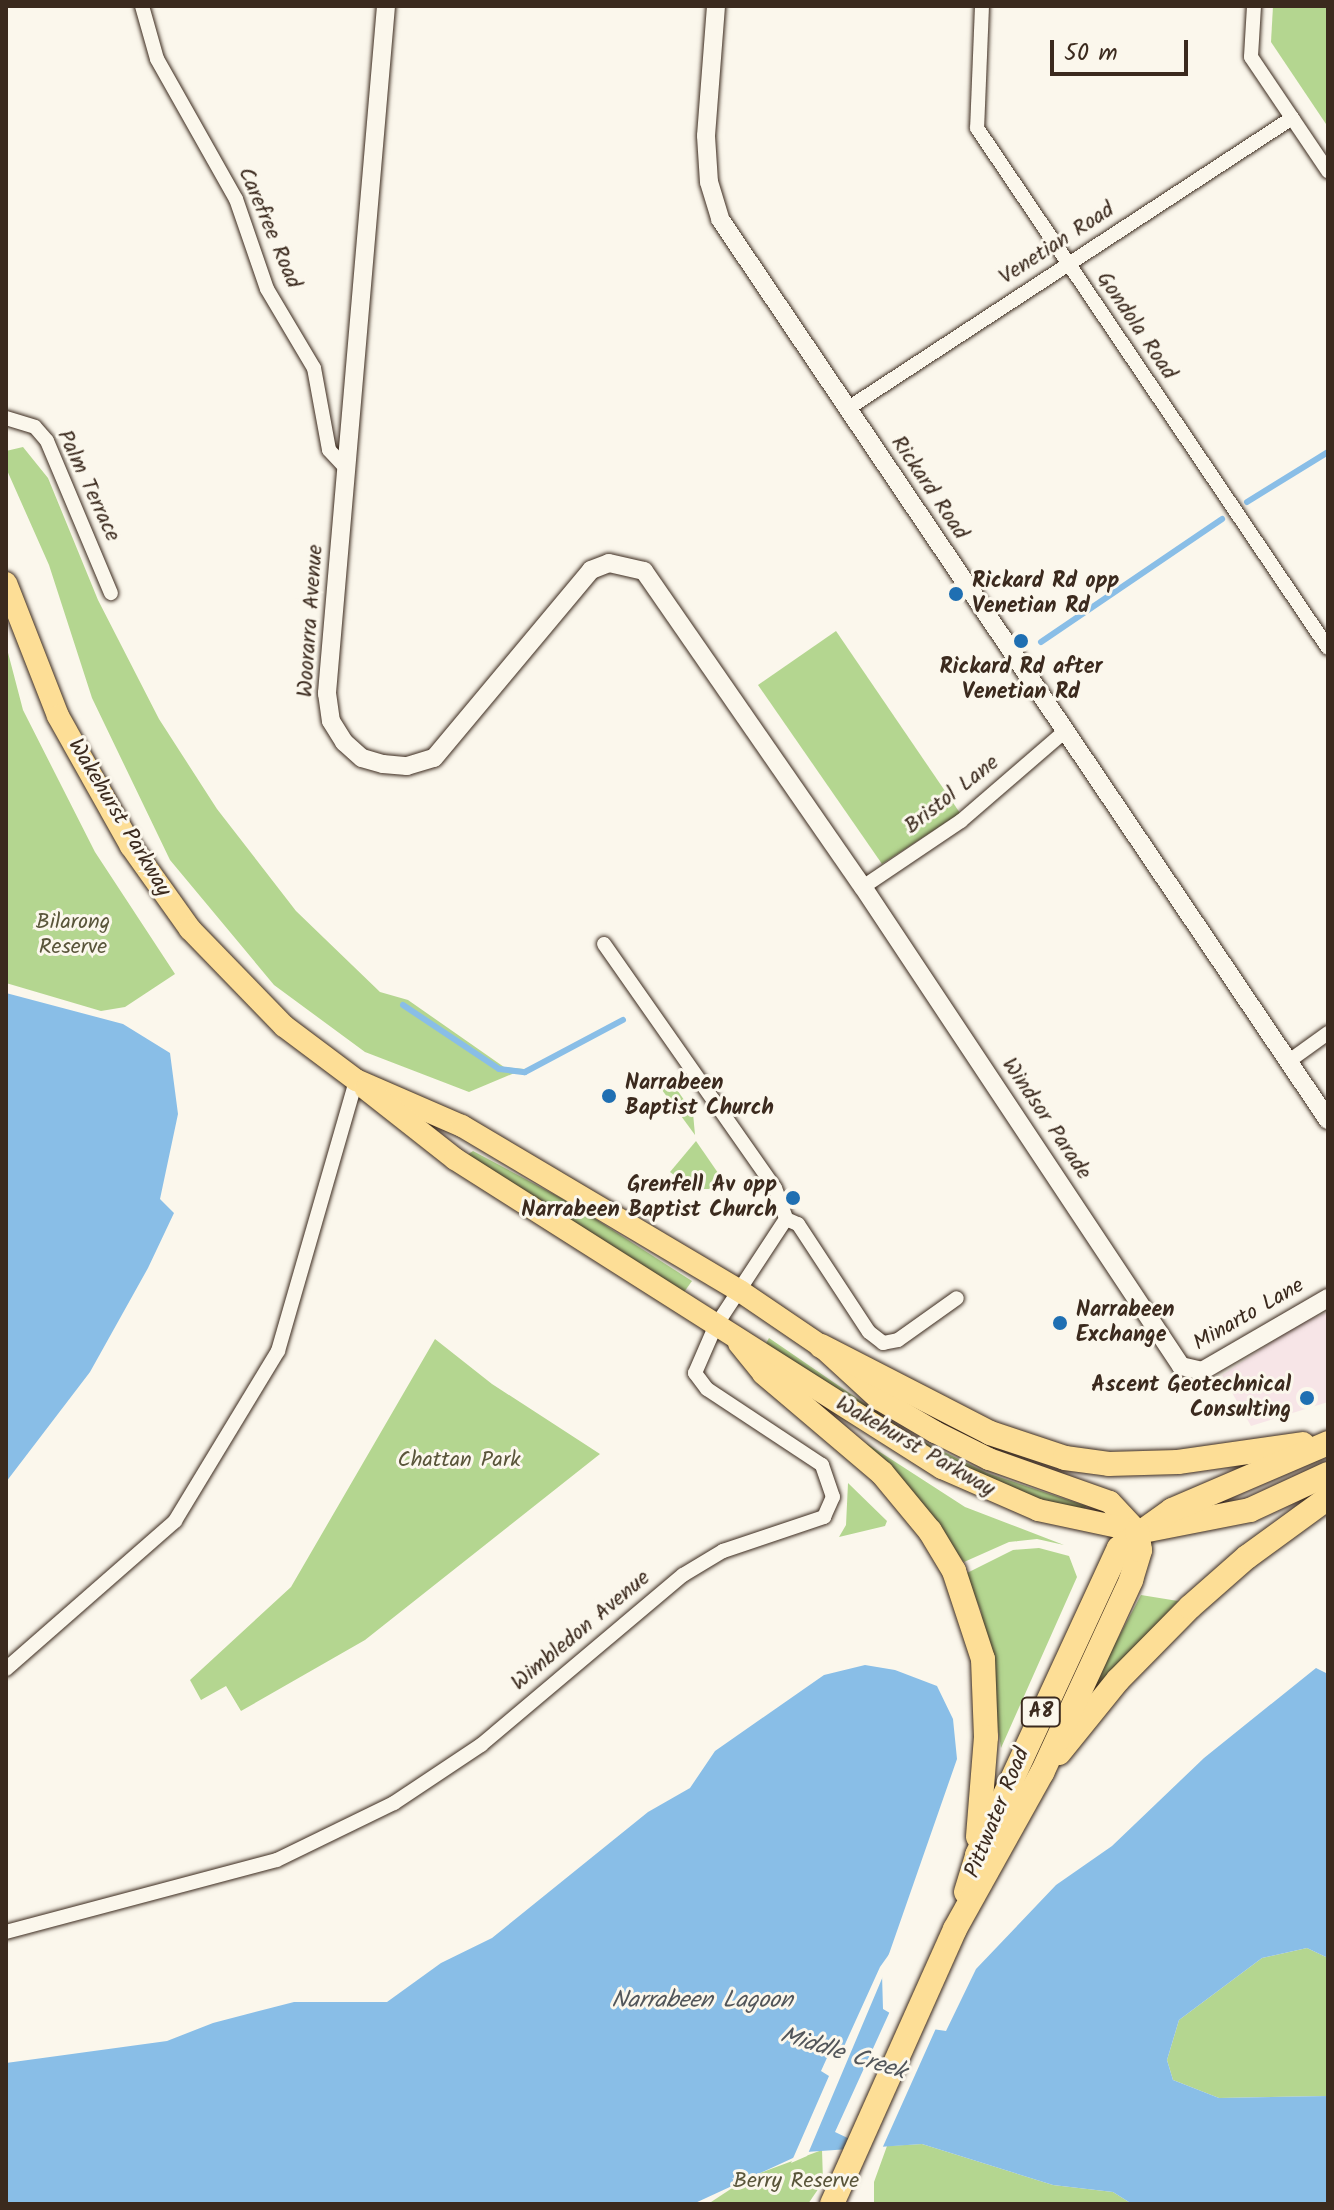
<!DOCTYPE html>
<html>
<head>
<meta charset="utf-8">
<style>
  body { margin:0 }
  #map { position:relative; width:1334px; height:2210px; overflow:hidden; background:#fbf7ec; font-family:Kalam,sans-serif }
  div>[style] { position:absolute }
  .built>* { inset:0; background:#f7e5e7 }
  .green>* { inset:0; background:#b4d690 }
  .water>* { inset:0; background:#89bee7 }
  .pier>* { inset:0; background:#fbf7ec }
  .stream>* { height:6px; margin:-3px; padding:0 3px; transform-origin:3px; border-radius:3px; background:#89bee7 }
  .roads { filter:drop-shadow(0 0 2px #3b2a1e) drop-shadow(0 0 2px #3b2a1e) }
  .minor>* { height:14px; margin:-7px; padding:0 7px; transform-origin:7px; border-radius:7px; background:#fbf7ec }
  .tertiary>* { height:18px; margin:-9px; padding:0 9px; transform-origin:9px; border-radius:9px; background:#fbf7ec }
  .primary>* { height:22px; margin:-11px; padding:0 11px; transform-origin:11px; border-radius:11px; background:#fdde96 }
  .trunk>* { height:24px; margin:-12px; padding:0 12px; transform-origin:12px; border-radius:12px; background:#fdde96 }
  .dots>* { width:22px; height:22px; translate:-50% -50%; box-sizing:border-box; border:4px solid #fbf7ec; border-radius:50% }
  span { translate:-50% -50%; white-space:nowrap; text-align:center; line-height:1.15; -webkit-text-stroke:6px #fbf7ec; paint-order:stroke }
  .shield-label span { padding:2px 6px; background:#fbf7ec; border:2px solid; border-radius:6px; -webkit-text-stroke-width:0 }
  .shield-label { font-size:20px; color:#3b2a1e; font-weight:700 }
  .street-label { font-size:22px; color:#3b2a1e }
  .poi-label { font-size:22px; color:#3b2a1e; font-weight:700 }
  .left { translate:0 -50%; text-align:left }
  .right { translate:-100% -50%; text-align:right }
  .park-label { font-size:22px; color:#59553a }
  .water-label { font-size:24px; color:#52565a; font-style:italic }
  .frame { position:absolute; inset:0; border:8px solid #3b2a1e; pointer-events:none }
  .scale { position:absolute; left:1050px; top:40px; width:138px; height:36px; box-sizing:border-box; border:4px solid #3b2a1e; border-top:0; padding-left:10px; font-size:24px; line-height:28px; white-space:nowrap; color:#3b2a1e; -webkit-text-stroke:6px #fbf7ec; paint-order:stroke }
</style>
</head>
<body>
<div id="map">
  <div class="built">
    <i style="clip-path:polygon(1328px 1312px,1328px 1402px,1251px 1426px,1222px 1375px,1300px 1323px)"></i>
  </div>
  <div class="green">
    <i style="clip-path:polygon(1273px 6px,1328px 6px,1328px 127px,1271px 42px)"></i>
    <i style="clip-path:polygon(23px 447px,48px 478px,98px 600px,159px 719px,217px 809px,296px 911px,380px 992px,408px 1000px,504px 1067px,524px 1069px,469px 1092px,365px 1052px,274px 985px,170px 860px,92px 698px,49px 565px,6px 468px,6px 451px)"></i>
    <i style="clip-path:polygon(836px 631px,960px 813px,882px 864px,758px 685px)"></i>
    <i style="clip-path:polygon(6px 645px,23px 710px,95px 852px,175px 974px,125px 1007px,101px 1011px,6px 983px)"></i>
    <i style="clip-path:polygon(654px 1079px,671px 1081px,693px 1113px,695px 1135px)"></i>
    <i style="clip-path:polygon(696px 1141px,725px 1183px,714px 1189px,693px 1189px,670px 1172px)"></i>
    <i style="clip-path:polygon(473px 1151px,572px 1204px,692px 1281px,682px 1295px,467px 1155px)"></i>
    <i style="clip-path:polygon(769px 1338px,912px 1436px,987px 1473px,1086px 1506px,1083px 1513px,983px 1481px,764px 1347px)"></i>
    <i style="clip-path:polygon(435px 1339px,492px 1384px,600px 1454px,365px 1640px,241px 1711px,226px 1686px,201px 1700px,190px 1680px,291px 1587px)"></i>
    <i style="clip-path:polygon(866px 1443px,965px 1507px,1064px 1545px,1037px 1539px,1009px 1542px,964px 1562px)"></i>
    <i style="clip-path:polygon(848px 1483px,887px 1521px,885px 1526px,839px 1537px,846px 1525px)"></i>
    <i style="clip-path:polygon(1039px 1548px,1069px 1556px,1077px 1577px,1001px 1748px,981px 1611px,965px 1574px,1013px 1550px)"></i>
    <i style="clip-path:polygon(1141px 1595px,1178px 1601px,1083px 1704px)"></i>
    <i style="clip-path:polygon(1307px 1948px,1328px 1958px,1328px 2096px,1219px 2098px,1173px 2080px,1167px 2060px,1179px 2020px,1262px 1958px)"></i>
    <i style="clip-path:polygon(922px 2144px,1053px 2185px,1113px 2192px,1132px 2204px,874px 2204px,874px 2182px,887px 2146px)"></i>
    <i style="clip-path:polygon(822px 2150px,823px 2182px,808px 2204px,708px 2204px,749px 2177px)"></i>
  </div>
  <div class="water">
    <i style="clip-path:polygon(6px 993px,123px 1024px,170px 1053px,178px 1114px,160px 1199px,174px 1213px,148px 1268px,90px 1372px,6px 1482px)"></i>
    <i style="clip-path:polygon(865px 1665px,895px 1670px,937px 1686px,953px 1719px,957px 1759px,882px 1974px,883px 2009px,912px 2026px,946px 2031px,976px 1969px,1056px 1885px,1112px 1846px,1204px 1758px,1316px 1668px,1328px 1674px,1328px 1958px,1307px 1948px,1262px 1958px,1179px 2020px,1167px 2060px,1173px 2080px,1219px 2098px,1328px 2096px,1328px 2202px,1132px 2204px,1113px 2192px,1053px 2185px,922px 2144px,806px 2152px,693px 2204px,6px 2204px,6px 2063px,167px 2041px,213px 2023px,294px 2002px,387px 2002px,441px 1963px,492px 1938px,648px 1812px,690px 1788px,715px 1751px,824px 1675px)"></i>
  </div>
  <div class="pier">
    <i style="clip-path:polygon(897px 1943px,807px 2156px,791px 2163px,829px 2076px,821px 2071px,831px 2049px,841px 2053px,880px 1967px)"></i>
    <i style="clip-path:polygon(891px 2009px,914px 2023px,937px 2026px,881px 2151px,875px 2151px,835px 2132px)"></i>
  </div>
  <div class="stream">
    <i style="left:1247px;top:502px;width:95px;rotate:-31.7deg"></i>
    <i style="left:1041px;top:642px;width:219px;rotate:-34.2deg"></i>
    <i style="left:403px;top:1005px;width:115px;rotate:33.7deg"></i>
    <i style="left:499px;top:1069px;width:26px;rotate:7deg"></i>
    <i style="left:525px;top:1072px;width:111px;rotate:-28deg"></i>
  </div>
  <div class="roads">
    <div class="minor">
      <i style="left:142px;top:6px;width:55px;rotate:74.2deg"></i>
      <i style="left:157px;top:59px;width:161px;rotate:60.6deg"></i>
      <i style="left:236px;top:199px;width:95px;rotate:71deg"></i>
      <i style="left:267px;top:289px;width:92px;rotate:59.3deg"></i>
      <i style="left:314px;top:368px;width:83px;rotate:79.6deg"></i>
      <i style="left:329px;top:450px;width:25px;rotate:47deg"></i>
      <i style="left:982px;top:6px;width:122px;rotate:92.3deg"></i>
      <i style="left:977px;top:128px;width:627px;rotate:55.98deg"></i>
      <i style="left:1254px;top:6px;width:51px;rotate:93.4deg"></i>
      <i style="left:1251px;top:57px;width:138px;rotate:56deg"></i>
      <i style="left:847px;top:409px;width:532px;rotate:-33.18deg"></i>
      <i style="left:6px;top:418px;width:30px;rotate:17deg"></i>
      <i style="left:35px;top:427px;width:18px;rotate:49deg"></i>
      <i style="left:47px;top:441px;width:165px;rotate:67.2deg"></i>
      <i style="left:863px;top:887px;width:118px;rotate:-34deg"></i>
      <i style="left:961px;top:821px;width:136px;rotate:-40.8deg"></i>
      <i style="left:604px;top:944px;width:298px;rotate:55deg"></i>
      <i style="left:775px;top:1188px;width:33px;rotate:70deg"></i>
      <i style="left:786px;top:1219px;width:13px;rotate:23deg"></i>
      <i style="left:798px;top:1224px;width:129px;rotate:56.7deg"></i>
      <i style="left:869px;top:1332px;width:18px;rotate:38deg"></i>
      <i style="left:883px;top:1343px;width:15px;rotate:-11deg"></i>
      <i style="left:898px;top:1340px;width:72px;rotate:-35.4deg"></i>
      <i style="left:1289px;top:1061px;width:48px;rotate:-35.7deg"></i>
      <i style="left:6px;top:1669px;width:225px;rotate:-41.2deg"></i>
      <i style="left:175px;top:1521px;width:199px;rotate:-58.8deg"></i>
      <i style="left:278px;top:1351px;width:282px;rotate:-73.9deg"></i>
      <i style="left:6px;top:1932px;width:280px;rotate:-14.9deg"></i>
      <i style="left:277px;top:1860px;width:130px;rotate:-26deg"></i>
      <i style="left:394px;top:1803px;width:105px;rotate:-33.7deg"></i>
      <i style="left:481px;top:1745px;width:264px;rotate:-40.1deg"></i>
      <i style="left:683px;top:1575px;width:47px;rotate:-31deg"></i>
      <i style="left:723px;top:1551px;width:107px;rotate:-18.6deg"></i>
      <i style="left:824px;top:1517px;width:22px;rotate:-66deg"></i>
      <i style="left:833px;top:1497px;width:34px;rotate:-109deg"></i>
      <i style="left:822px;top:1465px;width:138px;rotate:-146.5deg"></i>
      <i style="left:707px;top:1389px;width:20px;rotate:-127deg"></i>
      <i style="left:695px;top:1373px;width:50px;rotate:-66.5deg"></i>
      <i style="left:715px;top:1327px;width:129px;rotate:-56.7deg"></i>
    </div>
    <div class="tertiary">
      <i style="left:386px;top:6px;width:690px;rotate:94.91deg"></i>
      <i style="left:327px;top:693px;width:28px;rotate:82deg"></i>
      <i style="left:331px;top:721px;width:25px;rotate:58deg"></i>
      <i style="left:344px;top:742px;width:24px;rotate:42deg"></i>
      <i style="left:362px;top:758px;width:22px;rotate:16deg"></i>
      <i style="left:383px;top:764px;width:24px;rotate:5deg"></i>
      <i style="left:407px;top:766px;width:28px;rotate:-17deg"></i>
      <i style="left:434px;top:758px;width:245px;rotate:-50.1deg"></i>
      <i style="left:591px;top:570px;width:19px;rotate:-21deg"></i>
      <i style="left:609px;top:563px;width:36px;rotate:13deg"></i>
      <i style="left:644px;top:571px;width:384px;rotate:55.3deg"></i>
      <i style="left:863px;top:887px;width:575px;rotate:56.42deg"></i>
      <i style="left:1181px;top:1366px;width:22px;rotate:13deg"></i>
      <i style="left:1202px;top:1371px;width:146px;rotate:-30.1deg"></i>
      <i style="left:716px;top:6px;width:130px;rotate:94.4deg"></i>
      <i style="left:706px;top:136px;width:46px;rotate:86.3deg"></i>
      <i style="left:709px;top:182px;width:39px;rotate:73deg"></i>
      <i style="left:720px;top:219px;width:1087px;rotate:55.99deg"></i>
    </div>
    <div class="primary">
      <i style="left:6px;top:583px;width:143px;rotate:68.6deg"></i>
      <i style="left:58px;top:716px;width:149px;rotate:60.7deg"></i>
      <i style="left:131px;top:846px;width:102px;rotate:54.6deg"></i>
      <i style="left:190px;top:929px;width:135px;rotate:45.9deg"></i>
      <i style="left:284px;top:1026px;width:90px;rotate:36.9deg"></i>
      <i style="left:356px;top:1080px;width:116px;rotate:23.5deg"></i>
      <i style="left:462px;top:1126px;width:323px;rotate:30.7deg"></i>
      <i style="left:740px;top:1291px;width:98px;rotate:34.2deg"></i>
      <i style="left:821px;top:1346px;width:79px;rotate:42.4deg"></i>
      <i style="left:879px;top:1399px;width:65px;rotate:30.5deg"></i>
      <i style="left:935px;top:1432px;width:60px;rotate:26.6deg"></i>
      <i style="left:989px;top:1459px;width:128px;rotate:19.6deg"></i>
      <i style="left:1110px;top:1502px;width:40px;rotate:47deg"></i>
      <i style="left:366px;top:1089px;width:113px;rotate:38.2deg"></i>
      <i style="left:455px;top:1159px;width:577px;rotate:32.4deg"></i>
      <i style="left:942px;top:1468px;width:105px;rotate:23.6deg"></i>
      <i style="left:1038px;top:1510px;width:101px;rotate:12deg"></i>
    </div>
    <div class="trunk">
      <i style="left:740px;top:1343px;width:38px;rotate:51deg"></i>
      <i style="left:764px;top:1373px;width:155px;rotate:40.3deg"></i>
      <i style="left:882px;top:1473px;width:75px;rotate:50.4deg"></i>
      <i style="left:930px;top:1531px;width:47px;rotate:59deg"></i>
      <i style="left:954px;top:1571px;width:93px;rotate:71.8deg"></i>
      <i style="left:983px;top:1659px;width:78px;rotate:87.8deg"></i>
      <i style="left:986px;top:1737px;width:100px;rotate:94.6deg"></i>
      <i style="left:821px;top:1346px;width:190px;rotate:27.2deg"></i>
      <i style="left:990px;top:1433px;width:79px;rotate:18.4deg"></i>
      <i style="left:1065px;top:1458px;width:44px;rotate:7.8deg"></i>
      <i style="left:1109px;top:1464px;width:69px;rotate:-1.7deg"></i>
      <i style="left:1178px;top:1462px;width:126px;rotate:-8.2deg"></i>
      <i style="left:1148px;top:1530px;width:104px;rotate:-11.1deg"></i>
      <i style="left:1250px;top:1510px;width:86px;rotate:-24.8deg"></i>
      <i style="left:1059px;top:1753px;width:94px;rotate:-51.1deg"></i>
      <i style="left:1118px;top:1680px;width:103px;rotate:-45.4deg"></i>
      <i style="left:1190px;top:1607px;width:76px;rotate:-41.3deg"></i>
      <i style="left:1247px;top:1557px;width:100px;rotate:-36.1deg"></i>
      <i style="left:966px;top:1892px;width:39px;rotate:-73deg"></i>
      <i style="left:977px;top:1855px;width:338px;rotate:-65.2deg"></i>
      <i style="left:1119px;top:1548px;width:65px;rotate:-35.6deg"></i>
      <i style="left:1172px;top:1510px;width:170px;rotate:-23.2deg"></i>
      <i style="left:832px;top:2204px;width:301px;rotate:-65.9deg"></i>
      <i style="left:955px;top:1929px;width:179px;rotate:-60.9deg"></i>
      <i style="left:1042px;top:1773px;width:213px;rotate:-65.2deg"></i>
      <i style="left:1131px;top:1580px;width:31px;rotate:-73deg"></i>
      <i style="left:1140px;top:1550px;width:19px;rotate:-99deg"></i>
    </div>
  </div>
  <div class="dots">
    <i style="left:956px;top:594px;background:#1f6fb2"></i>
    <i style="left:1021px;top:641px;background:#1f6fb2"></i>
    <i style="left:609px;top:1096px;background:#1f6fb2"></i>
    <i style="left:793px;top:1198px;background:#1f6fb2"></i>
    <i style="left:1060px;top:1323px;background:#1f6fb2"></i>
    <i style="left:1307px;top:1398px;background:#1f6fb2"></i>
  </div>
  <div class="shield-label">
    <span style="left:1041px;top:1712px">A8</span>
  </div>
  <div class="street-label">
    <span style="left:269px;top:228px;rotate:67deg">Carefree Road</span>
    <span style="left:1057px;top:244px;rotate:-33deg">Venetian Road</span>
    <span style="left:1136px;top:326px;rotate:56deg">Gondola Road</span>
    <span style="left:88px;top:486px;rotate:65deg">Palm Terrace</span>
    <span style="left:929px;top:488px;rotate:56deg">Rickard Road</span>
    <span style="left:311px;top:621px;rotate:-86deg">Woorarra Avenue</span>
    <span style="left:952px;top:795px;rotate:-38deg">Bristol Lane</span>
    <span style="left:119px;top:818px;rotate:59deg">Wakehurst Parkway</span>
    <span style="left:1046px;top:1119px;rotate:56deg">Windsor Parade</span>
    <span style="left:1249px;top:1315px;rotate:-30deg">Minarto Lane</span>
    <span style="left:915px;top:1447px;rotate:30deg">Wakehurst Parkway</span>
    <span style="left:581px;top:1631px;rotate:-40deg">Wimbledon Avenue</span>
    <span style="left:998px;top:1813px;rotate:-68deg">Pittwater Road</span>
  </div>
  <div class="poi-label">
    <span class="left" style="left:972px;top:594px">Rickard Rd opp<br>Venetian Rd</span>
    <span style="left:1021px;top:680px">Rickard Rd after<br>Venetian Rd</span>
    <span class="left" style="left:625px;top:1096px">Narrabeen<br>Baptist Church</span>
    <span class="right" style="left:777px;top:1198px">Grenfell Av opp<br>Narrabeen Baptist Church</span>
    <span class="left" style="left:1076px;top:1323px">Narrabeen<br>Exchange</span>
    <span class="right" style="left:1291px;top:1398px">Ascent Geotechnical<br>Consulting</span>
  </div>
  <div class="park-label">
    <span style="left:73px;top:935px">Bilarong<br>Reserve</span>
    <span style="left:459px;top:1461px">Chattan Park</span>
    <span style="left:796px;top:2182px">Berry Reserve</span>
  </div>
  <div class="water-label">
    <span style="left:702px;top:2001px">Narrabeen Lagoon</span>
    <span style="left:843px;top:2054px;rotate:17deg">Middle Creek</span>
  </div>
  <div class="frame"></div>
  <div class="scale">50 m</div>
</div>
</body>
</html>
